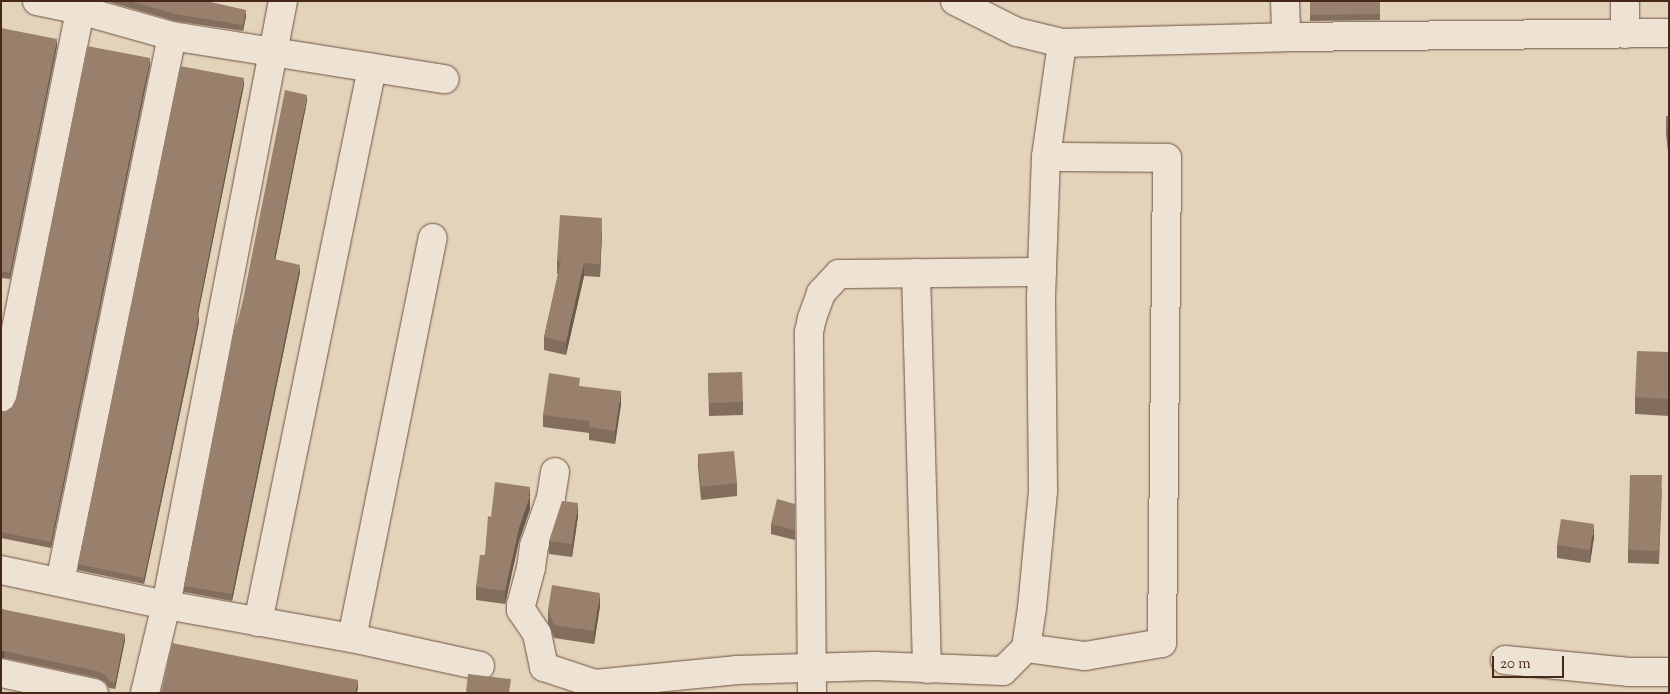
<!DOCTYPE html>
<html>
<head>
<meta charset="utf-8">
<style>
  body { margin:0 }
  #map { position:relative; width:1670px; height:694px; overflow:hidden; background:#e4d3bb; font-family:"Sorts Mill Goudy",serif }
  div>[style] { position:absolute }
  .roads { filter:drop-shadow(0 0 1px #6e5242) drop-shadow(0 0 1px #6e5242) }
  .minor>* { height:28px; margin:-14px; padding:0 14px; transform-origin:14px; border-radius:14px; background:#ede2d3 }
  .wall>* { inset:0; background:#836e5e }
  .shaded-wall>* { inset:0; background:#6a5a4c }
  .building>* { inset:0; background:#98806d }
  span { translate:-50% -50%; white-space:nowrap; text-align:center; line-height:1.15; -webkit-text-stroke:4.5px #ede2d3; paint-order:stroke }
  .frame { position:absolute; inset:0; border:2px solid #462719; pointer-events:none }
  .scale { position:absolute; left:1492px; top:656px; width:72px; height:22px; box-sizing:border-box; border:2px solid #462719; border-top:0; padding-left:6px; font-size:15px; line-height:18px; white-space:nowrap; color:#462719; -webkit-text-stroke:4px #ede2d3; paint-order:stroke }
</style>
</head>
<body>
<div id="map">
  <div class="roads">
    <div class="minor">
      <i style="left:37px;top:1px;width:44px;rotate:11.8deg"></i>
      <i style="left:80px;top:10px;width:96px;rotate:15.8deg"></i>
      <i style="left:172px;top:36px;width:276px;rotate:9deg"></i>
      <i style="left:955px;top:1px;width:69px;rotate:26.6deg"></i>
      <i style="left:1017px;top:32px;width:46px;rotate:13.7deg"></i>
      <i style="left:1062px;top:43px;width:224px;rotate:-1.5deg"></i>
      <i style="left:1286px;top:37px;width:383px;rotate:-0.6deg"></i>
      <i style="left:1285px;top:1px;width:36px;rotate:88deg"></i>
      <i style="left:1625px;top:1px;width:33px;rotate:90deg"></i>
      <i style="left:916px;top:273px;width:396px;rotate:88.4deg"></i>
      <i style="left:1px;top:403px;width:401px;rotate:-78.6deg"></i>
      <i style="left:555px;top:472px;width:26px;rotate:99deg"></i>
      <i style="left:551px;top:498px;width:51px;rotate:109.5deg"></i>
      <i style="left:534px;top:546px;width:22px;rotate:98deg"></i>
      <i style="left:531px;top:568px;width:38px;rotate:105deg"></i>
      <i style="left:521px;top:605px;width:5px;rotate:90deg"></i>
      <i style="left:521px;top:610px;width:29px;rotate:56deg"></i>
      <i style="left:537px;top:634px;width:34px;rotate:78deg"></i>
      <i style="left:544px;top:667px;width:54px;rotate:18.4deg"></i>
      <i style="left:595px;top:684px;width:143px;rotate:-5.6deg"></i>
      <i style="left:737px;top:670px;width:138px;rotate:-1.7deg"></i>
      <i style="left:875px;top:666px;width:128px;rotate:2.2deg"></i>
      <i style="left:1003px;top:671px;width:33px;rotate:-45deg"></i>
      <i style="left:1026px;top:648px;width:40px;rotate:-81.5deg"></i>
      <i style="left:1032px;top:608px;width:118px;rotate:-84.6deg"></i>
      <i style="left:1043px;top:491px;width:193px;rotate:-90.6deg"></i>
      <i style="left:1041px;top:298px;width:141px;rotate:-88deg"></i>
      <i style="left:1046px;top:157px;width:115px;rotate:-82deg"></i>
      <i style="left:1px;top:570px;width:169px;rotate:12deg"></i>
      <i style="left:166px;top:605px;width:189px;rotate:10.1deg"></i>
      <i style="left:352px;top:638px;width:131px;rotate:12.3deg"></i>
      <i style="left:60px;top:582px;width:557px;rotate:-78.41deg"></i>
      <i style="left:258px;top:622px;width:566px;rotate:-78.37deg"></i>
      <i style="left:352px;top:638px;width:408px;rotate:-78.6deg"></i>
      <i style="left:1026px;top:648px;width:60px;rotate:7.7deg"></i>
      <i style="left:1085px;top:656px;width:78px;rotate:-9.6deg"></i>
      <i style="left:1162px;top:643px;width:485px;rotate:-89.4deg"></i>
      <i style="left:1167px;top:158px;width:121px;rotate:-179.5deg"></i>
      <i style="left:1505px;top:660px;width:125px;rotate:5.5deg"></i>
      <i style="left:1629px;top:672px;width:40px"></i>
      <i style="left:1px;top:673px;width:95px;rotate:12.1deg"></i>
      <i style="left:145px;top:693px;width:90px;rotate:-76.6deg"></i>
      <i style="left:166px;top:605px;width:615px;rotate:-79.04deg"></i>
      <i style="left:812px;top:693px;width:361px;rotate:-90.5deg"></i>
      <i style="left:809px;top:332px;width:14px;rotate:-78deg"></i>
      <i style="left:812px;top:318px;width:27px;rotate:-70deg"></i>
      <i style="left:821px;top:293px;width:26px;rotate:-47deg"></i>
      <i style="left:839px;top:274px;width:203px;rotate:-0.6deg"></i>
    </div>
  </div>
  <div class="wall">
    <i style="clip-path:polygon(106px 1px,206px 1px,246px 16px,243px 31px,175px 21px)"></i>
    <i style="clip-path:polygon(1310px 1px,1380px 1px,1380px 20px,1310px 21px)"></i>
    <i style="clip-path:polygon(1px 28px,57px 46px,10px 279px,1px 278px)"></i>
    <i style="clip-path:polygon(150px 65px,51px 548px,1px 538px,1px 411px,6px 411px,12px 407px,16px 399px)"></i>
    <i style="clip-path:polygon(244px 85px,198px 314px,199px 321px,195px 342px,144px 584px,78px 570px,78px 564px)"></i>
    <i style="clip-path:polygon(307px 101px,275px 260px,300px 272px,232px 601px,184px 592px,184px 586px,237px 324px)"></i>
    <i style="clip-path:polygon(1666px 116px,1669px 116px,1669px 160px,1666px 134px)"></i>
    <i style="clip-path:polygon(602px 231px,600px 277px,584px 276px,566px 355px,544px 350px,544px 337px,558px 274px,557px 274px,557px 261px)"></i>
    <i style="clip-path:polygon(1669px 352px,1669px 416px,1635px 414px,1635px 397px)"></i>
    <i style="clip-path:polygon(708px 373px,743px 402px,743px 415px,709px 416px)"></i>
    <i style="clip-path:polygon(580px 386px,621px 404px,615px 444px,589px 440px,589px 433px,543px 427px,543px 415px)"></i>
    <i style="clip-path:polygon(698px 454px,737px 483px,737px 496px,701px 500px,698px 467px)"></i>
    <i style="clip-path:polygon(1662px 488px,1659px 564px,1628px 563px,1628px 550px)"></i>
    <i style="clip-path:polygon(530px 496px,530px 509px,519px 541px,505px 604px,476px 600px,476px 587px,485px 555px,491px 517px)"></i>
    <i style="clip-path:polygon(795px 504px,795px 540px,771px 534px,771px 524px)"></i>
    <i style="clip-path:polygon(578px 516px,572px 557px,549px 554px,549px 541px)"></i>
    <i style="clip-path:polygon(1594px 537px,1590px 563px,1557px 558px,1557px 545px)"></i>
    <i style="clip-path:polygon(600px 606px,594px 644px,554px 638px,548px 623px,548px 610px)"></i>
    <i style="clip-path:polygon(1px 609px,125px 640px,115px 689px,109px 688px,105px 682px,97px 678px,4px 658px,1px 658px)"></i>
  </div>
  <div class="shaded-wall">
    <i style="clip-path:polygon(246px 10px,246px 16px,243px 31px,243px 25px)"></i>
    <i style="clip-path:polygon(57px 39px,57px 46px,10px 279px,10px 273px)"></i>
    <i style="clip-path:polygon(150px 58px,150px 65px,51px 548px,51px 542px)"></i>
    <i style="clip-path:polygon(244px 78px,244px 85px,197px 320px,197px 314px)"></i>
    <i style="clip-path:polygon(307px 95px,307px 101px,274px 266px,274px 259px)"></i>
    <i style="clip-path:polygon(602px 218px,602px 231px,600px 277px,600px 264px)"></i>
    <i style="clip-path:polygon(584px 263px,584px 276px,566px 355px,566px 342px)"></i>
    <i style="clip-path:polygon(300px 265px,300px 272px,232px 601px,232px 594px)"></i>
    <i style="clip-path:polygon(199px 314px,199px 321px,195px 342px,144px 584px,144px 578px)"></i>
    <i style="clip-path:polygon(621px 391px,621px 404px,615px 444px,615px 431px)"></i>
    <i style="clip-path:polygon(530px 487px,530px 509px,519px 541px,505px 604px,505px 591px,519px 528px,528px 496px)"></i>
    <i style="clip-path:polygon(578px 503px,578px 516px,572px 557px,572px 544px)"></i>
    <i style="clip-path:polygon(1594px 524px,1594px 537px,1590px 563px,1590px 550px)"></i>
    <i style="clip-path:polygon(600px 593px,600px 606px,594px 644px,594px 631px)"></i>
    <i style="clip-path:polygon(125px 634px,125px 640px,115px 689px,115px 683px)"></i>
    <i style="clip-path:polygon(4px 651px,4px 658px,1px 658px,1px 652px)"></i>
    <i style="clip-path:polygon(358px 680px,358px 687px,357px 693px,355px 693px)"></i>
  </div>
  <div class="building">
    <i style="clip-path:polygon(130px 1px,206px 1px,246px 10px,243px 25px,175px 14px)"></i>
    <i style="clip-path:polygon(1310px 1px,1380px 1px,1380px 14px,1310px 15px)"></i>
    <i style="clip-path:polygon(1px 28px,57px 39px,10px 273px,1px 271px)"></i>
    <i style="clip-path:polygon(87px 46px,150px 58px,51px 542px,1px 532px,1px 411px,6px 411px,12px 407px,16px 399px)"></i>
    <i style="clip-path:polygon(180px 66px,244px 78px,197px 314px,199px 314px,195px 335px,144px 578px,78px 564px)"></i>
    <i style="clip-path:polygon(285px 90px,307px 95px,274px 259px,300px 265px,232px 594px,184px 586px,235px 324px,237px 324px,243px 300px)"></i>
    <i style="clip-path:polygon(1666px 116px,1669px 116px,1669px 142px)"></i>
    <i style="clip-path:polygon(560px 215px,602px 218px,600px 264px,584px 263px,566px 342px,544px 337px,561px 261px,557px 261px)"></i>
    <i style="clip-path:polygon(1637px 351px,1669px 352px,1669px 399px,1635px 397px)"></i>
    <i style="clip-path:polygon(742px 372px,743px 402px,709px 403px,708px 373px)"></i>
    <i style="clip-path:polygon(549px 373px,580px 378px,579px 386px,621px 391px,615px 431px,589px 427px,590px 421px,543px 415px)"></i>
    <i style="clip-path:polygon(734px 451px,737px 483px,701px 487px,698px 454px)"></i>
    <i style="clip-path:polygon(1630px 475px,1662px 475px,1659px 551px,1628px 550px)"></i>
    <i style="clip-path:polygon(495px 482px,530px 487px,528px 496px,530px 496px,519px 528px,505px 591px,476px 587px,480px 555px,485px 555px,488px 516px,491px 517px)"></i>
    <i style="clip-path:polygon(777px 499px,795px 504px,795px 530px,771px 524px)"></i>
    <i style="clip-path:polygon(562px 501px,578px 503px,572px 544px,549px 541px)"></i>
    <i style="clip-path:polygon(1561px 519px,1594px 524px,1590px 550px,1557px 545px)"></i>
    <i style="clip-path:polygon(552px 585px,600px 593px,594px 631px,554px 625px,548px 610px)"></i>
    <i style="clip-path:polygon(1px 609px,125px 634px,115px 683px,109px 681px,105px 675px,97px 671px,4px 651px,1px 652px)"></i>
    <i style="clip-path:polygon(172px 643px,358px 680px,355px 693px,161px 693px)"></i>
    <i style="clip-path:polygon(468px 674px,511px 679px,509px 693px,466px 693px)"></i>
  </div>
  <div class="frame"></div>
  <div class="scale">20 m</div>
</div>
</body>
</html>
